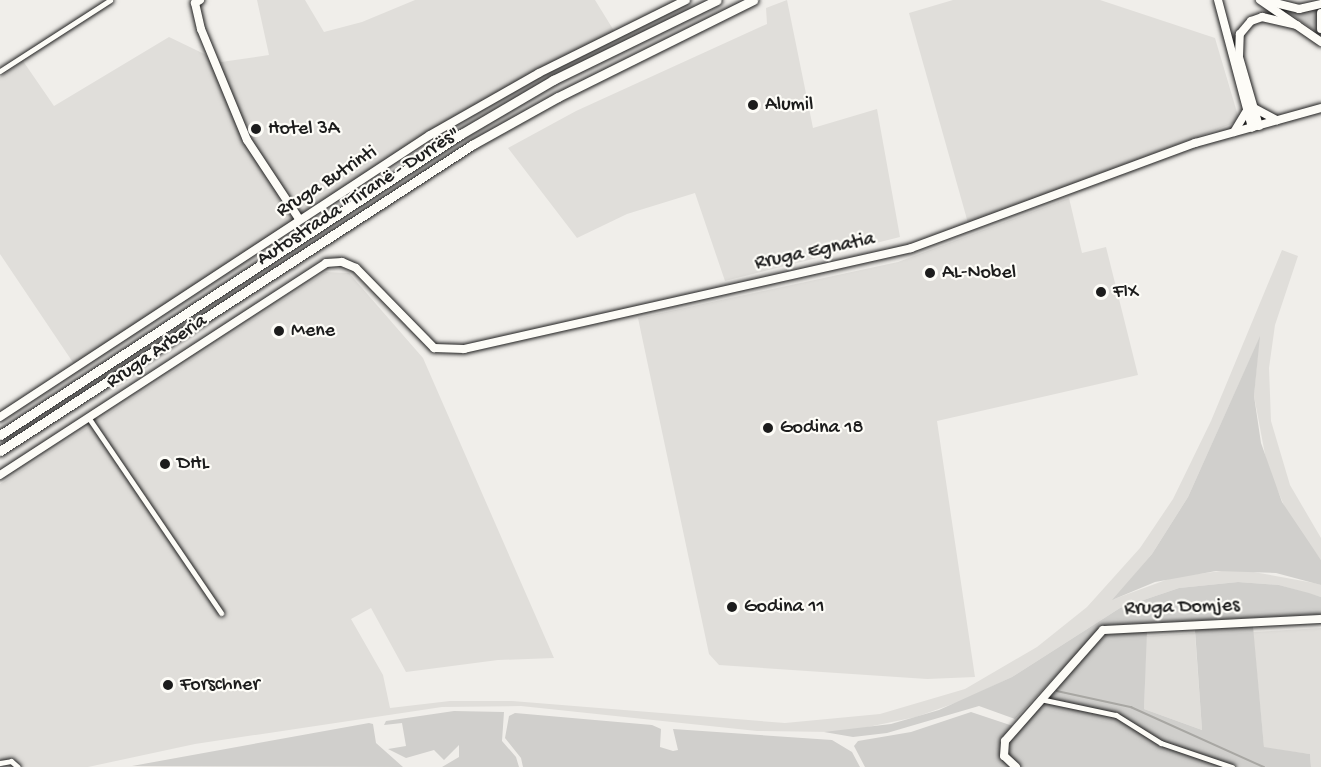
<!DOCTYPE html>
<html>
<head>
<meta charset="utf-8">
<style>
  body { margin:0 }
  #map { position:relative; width:1321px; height:767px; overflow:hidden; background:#f0eeea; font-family:"Gochi Hand",sans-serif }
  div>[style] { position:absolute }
  .built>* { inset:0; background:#e0deda }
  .green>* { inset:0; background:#d0cfcc }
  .stream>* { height:1.5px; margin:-0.75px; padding:0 0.75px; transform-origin:0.75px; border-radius:0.75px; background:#a8a7a3 }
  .roads { filter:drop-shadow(0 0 2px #1c1c1c) drop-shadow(0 0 2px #1c1c1c) }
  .street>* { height:5px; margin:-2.5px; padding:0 2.5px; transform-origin:2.5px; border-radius:2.5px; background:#fdfcf7 }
  .secondary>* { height:8px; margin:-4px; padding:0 4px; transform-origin:4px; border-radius:4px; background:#fdfcf7 }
  .highway>* { height:9px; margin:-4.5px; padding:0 4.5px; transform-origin:4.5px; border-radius:4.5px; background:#fdfcf7 }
  .dots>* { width:16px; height:16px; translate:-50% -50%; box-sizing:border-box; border:3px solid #fdfcf7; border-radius:50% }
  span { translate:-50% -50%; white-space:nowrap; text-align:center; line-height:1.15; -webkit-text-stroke:4.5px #fdfcf7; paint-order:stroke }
  .poi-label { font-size:20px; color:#1c1c1c }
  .left { translate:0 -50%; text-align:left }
  .street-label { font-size:20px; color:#1c1c1c }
</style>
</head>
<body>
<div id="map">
  <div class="built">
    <i style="clip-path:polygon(257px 0,305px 0,324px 32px,362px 22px,415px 0,595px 0,616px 34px,483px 104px,76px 367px,0 254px,0 77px,23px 61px,54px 106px,169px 37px,221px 62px,269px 55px)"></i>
    <i style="clip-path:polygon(787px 0,813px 128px,877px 109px,900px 237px,725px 281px,695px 193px,627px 214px,577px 238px,508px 148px,576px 111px,767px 24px,766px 8px)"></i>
    <i style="clip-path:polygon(953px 0,1100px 0,1215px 38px,1238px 116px,1234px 123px,968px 223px,909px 13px)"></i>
    <i style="clip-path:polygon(1069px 198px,1082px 253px,1106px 247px,1138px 375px,937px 421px,975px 677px,927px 679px,719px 665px,709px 654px,638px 318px,898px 262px)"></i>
    <i style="clip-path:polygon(1282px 250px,1298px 256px,1275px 325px,1269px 368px,1271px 421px,1290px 485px,1321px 538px,1321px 560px,1288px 515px,1267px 465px,1254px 396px,1259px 339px,1188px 497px,1152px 554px,1114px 599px,1174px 577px,1237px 569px,1314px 583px,1321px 585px,1321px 597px,1279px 585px,1238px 582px,1179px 588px,1120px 608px,1012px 677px,961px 701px,916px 717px,863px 728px,832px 732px,757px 731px,521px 706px,442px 707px,195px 744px,88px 767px,0 767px,0 484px,326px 272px,349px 273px,423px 358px,554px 658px,498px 660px,406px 672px,371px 608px,351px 619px,383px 675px,390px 708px,450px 701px,512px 701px,785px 723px,880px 714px,965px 689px,1037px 647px,1087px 607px,1140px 548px,1173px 499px,1211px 421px)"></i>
    <i style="clip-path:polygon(1321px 628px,1321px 767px,1311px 767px,1310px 754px,1264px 748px,1253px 632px)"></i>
    <i style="clip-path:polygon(1195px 633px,1202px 730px,1144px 709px,1146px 636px)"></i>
  </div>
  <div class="green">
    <i style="clip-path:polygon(1317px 9px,1320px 35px,1287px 11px,1304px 11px)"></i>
    <i style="clip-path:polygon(1260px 336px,1254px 396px,1261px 443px,1282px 502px,1321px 560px,1321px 585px,1276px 573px,1216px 571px,1155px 582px,1112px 600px,1152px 554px,1188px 497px)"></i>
    <i style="clip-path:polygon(1238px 582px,1279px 585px,1309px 593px,1321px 597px,1321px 614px,1108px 625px,1097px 632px,1015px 719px,979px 706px,887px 733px,853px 737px,824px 732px,891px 724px,939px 710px,1012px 677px,1120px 608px,1179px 588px)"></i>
    <i style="clip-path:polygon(1253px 626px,1264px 747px,1310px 754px,1311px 767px,865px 767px,854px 746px,858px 741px,911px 732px,971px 712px,1013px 726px,1106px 635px,1147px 631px,1144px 709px,1202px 730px,1195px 630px)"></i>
    <i style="clip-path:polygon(454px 711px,504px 712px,502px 741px,516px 757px,519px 767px,442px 767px,459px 757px,459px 745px,444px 760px,434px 750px,406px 758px,388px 749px,406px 746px,402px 723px,384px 725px,386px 721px)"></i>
    <i style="clip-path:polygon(515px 713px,652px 725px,661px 729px,660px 747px,673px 751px,678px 750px,673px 729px,832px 740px,852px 752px,860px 767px,523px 767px,521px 758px,505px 738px,509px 716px)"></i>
    <i style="clip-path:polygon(369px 723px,373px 724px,376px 743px,403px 767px,132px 766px)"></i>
  </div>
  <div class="stream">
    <i style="left:1057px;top:691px;width:76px;rotate:12.2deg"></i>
    <i style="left:1131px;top:707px;width:146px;rotate:24.3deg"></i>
  </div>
  <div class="roads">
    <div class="street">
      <i style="left:0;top:71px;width:131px;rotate:-32.8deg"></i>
      <i style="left:88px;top:417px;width:237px;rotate:55.8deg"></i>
      <i style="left:1040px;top:699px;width:78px;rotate:11.9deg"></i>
      <i style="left:1116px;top:715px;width:53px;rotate:31.9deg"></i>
      <i style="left:1161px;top:743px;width:75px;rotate:18.7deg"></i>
      <i style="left:0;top:763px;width:11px;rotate:-10deg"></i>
      <i style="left:11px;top:761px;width:9px;rotate:41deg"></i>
    </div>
    <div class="secondary">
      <i style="left:200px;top:0;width:6px;rotate:149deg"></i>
      <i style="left:195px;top:3px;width:27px;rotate:77deg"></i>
      <i style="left:201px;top:29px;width:120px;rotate:67.5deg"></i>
      <i style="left:247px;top:140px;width:95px;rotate:56.6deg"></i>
      <i style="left:1218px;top:0;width:132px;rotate:75.1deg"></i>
      <i style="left:1260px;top:0;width:74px;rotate:34.5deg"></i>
      <i style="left:1267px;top:1px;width:33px;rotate:14deg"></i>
      <i style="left:1299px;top:9px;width:23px;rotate:-13deg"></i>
      <i style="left:1321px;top:13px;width:16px;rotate:90deg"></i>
      <i style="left:1254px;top:108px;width:26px;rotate:28deg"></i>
      <i style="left:1259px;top:126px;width:72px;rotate:-106.2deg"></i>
      <i style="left:1239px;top:57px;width:23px;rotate:-88deg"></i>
      <i style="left:1240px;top:34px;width:17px;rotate:-50deg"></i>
      <i style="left:1251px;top:21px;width:12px;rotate:-20deg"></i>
      <i style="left:1262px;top:17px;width:36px;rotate:13deg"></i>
      <i style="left:1234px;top:132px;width:26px;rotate:-59deg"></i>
      <i style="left:0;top:417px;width:514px;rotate:-33.26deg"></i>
      <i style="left:430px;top:135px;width:125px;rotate:-29.6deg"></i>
      <i style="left:539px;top:73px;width:164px;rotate:-26.4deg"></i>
      <i style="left:0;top:475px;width:389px;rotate:-33deg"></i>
      <i style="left:326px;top:263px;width:16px;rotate:-4deg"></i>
      <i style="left:342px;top:262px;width:15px;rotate:23deg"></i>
      <i style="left:356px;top:268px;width:112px;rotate:45.7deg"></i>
      <i style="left:434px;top:348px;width:30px;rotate:2deg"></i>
      <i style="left:464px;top:349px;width:458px;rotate:-12.7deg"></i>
      <i style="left:911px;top:248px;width:303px;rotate:-20.3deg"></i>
      <i style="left:1195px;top:143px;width:131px;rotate:-15.5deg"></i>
      <i style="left:1016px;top:767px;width:16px;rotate:-137deg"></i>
      <i style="left:1004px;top:756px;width:15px;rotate:-86deg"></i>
      <i style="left:1005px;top:741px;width:148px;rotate:-48.6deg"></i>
      <i style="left:1103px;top:630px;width:218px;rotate:-2.9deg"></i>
    </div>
    <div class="highway">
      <i style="left:0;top:435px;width:551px;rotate:-33.14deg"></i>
      <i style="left:461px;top:134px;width:107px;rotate:-30.4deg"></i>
      <i style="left:553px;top:80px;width:182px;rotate:-26deg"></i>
      <i style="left:0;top:451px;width:563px;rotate:-32.96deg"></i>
      <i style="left:472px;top:145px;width:98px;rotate:-29.2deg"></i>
      <i style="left:558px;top:97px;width:218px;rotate:-26.4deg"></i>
    </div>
  </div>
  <div class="dots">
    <i style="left:753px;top:105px;background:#1c1c1c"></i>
    <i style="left:256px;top:129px;background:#1c1c1c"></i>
    <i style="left:930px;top:273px;background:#1c1c1c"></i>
    <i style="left:1101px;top:292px;background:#1c1c1c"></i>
    <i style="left:279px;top:331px;background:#1c1c1c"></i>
    <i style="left:768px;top:428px;background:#1c1c1c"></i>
    <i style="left:165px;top:464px;background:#1c1c1c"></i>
    <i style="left:732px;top:607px;background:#1c1c1c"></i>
    <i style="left:168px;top:685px;background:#1c1c1c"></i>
  </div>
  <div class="poi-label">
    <span class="left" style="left:765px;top:105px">Alumil</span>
    <span class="left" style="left:268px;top:129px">Hotel 3A</span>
    <span class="left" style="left:942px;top:273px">AL-Nobel</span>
    <span class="left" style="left:1113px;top:292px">FIX</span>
    <span class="left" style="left:291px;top:331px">Mene</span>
    <span class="left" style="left:780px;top:428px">Godina 18</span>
    <span class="left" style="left:177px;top:464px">DHL</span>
    <span class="left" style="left:744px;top:607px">Godina 11</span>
    <span class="left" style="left:180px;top:685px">Forschner</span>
  </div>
  <div class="street-label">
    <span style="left:327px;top:182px;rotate:-33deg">Rruga Butrinti</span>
    <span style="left:359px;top:197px;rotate:-33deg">Autostrada "Tiranë - Durrës"</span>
    <span style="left:815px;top:252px;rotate:-12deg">Rruga Egnatia</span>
    <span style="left:157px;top:352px;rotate:-34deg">Rruga Arberia</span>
    <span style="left:1182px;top:608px;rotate:-2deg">Rruga Domjes</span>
  </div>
</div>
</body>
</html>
